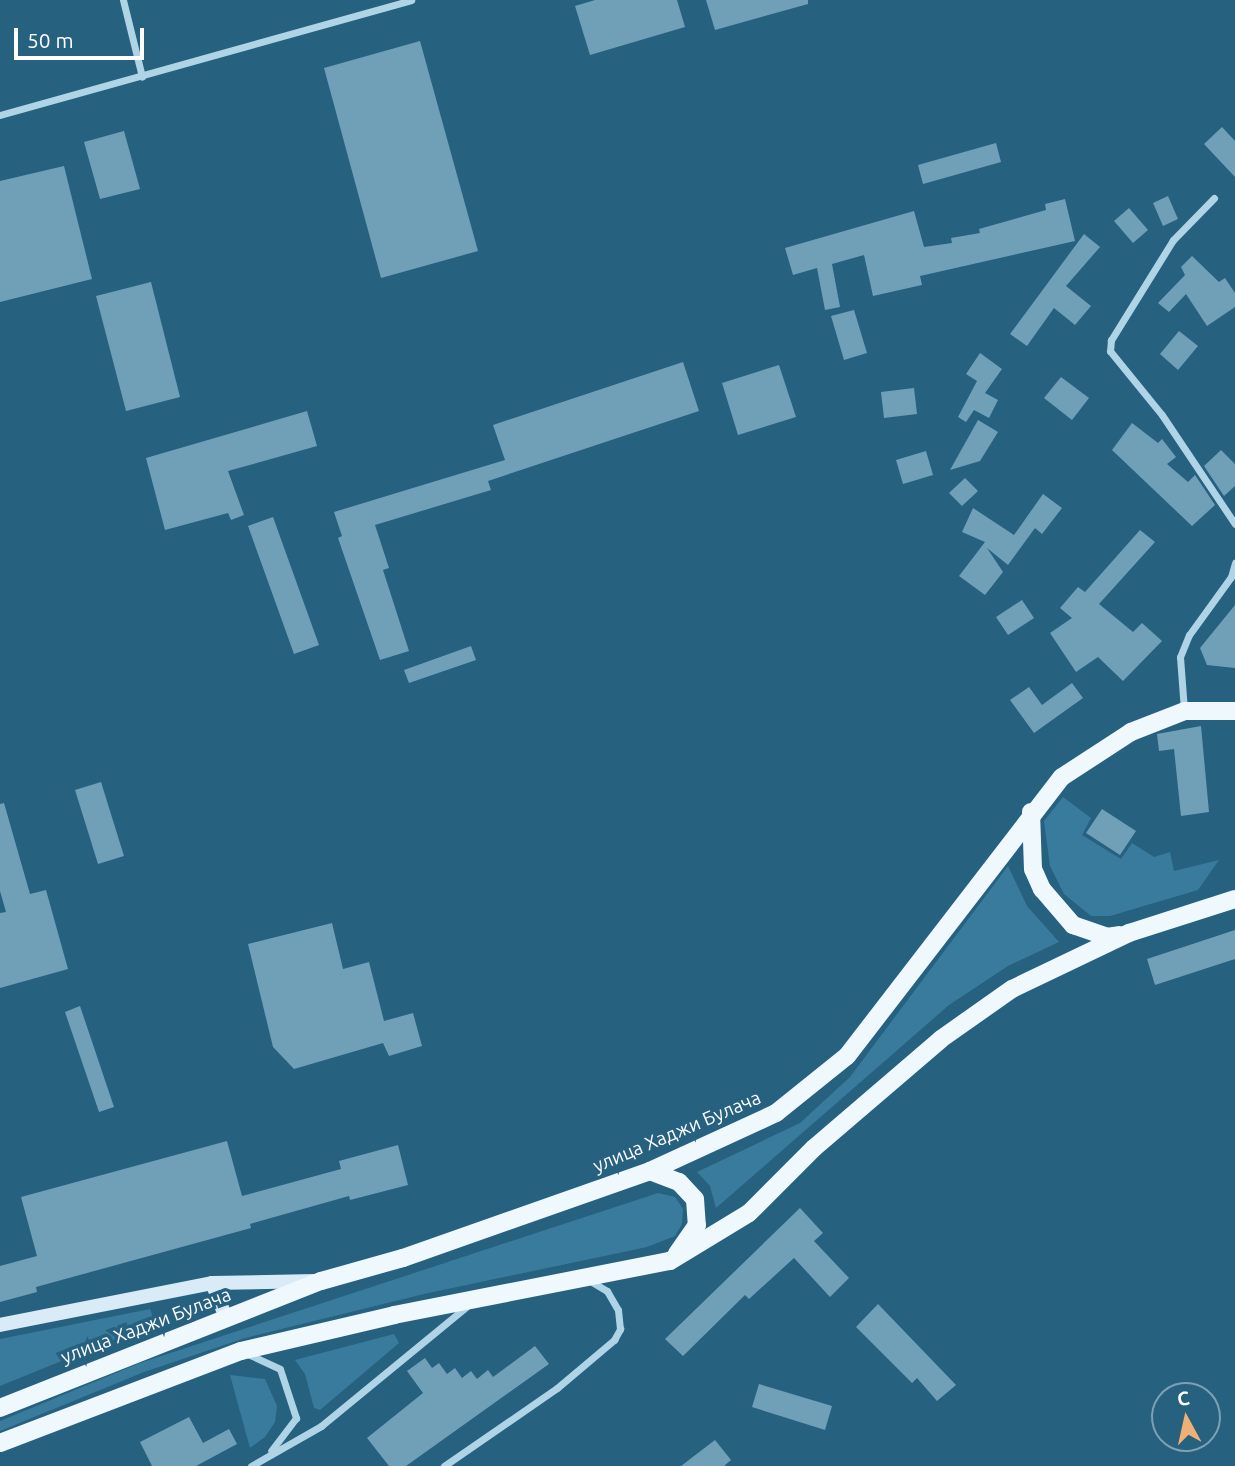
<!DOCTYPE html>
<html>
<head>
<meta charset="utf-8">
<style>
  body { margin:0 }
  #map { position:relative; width:1235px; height:1466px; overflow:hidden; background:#276180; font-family:Ubuntu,sans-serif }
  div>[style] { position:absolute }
  .green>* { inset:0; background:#387b9c }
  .building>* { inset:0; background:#6fa0b8 }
  .street>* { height:7px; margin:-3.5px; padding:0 3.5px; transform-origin:3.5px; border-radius:3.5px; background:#aed4e6 }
  .secondary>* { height:14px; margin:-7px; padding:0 7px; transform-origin:7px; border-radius:7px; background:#d8ebf6 }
  .primary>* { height:18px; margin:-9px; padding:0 9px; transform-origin:9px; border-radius:9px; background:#eff8fd }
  span { translate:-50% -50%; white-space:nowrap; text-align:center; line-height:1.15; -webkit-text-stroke:7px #276180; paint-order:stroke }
  .street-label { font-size:19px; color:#fff }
  .north { position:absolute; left:1151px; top:1382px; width:70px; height:70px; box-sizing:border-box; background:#276180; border:2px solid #7da0b3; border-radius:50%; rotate:352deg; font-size:19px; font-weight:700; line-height:28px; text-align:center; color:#fff }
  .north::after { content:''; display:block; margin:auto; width:24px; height:32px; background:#eeb074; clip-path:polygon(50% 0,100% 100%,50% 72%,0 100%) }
  .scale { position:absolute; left:14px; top:28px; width:130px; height:32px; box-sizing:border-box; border:4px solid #fff; border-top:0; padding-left:9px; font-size:21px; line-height:24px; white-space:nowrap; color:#fff; -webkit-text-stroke:5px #276180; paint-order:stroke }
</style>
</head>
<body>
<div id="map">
  <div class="green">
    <i style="clip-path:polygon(1063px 797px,1091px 818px,1082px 835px,1121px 859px,1132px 843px,1154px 857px,1170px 852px,1174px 871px,1219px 860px,1198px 890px,1110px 916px,1091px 916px,1064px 894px,1050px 866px,1044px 821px)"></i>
    <i style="clip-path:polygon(1008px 866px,1027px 906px,1059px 942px,1008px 966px,949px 1005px,716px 1208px,710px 1186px,697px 1172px,800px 1123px,850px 1077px)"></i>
    <i style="clip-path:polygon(658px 1193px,675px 1197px,683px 1209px,682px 1224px,675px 1236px,647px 1247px,424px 1294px,245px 1338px,144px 1372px,0 1431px,0 1421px,140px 1363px)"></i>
    <i style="clip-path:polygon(150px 1309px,155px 1323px,0 1386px,0 1339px)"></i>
    <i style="clip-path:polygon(394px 1334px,399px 1343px,320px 1410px,314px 1408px,305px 1374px,295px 1360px)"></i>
    <i style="clip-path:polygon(230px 1375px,265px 1379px,277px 1406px,275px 1422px,265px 1437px,250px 1448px)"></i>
  </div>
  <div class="building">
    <i style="clip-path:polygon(595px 0,677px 0,685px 27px,590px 55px,575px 6px)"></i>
    <i style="clip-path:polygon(706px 0,808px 0,808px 4px,715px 30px)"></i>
    <i style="clip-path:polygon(420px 41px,478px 251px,381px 278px,324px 68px)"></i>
    <i style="clip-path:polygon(1222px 127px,1235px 141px,1235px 177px,1204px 144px)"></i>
    <i style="clip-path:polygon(124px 131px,140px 189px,100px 199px,84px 142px)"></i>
    <i style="clip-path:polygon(996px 143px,1001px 162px,923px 184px,918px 165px)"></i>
    <i style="clip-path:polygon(64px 166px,92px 279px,0 302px,0 181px)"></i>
    <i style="clip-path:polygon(1168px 196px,1178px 219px,1163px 226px,1153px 203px)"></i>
    <i style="clip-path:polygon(1065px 199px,1075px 241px,920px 276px,922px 285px,873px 296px,864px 255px,832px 264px,840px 307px,825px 310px,817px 268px,793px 275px,785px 248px,914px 211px,924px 247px,952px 243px,951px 238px,980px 233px,979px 229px,1046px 210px,1045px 204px)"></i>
    <i style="clip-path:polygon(1129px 208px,1148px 230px,1133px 243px,1114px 221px)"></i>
    <i style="clip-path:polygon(1084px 234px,1100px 247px,1066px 286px,1091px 306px,1075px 325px,1054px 308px,1027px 346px,1010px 334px)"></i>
    <i style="clip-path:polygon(1192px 256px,1219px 282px,1225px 278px,1235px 293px,1235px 307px,1207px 326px,1186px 294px,1169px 312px,1158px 303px,1185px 275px,1181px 267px)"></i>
    <i style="clip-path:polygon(151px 282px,180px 397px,126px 411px,96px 296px)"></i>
    <i style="clip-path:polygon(854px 310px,867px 353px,844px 360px,831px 316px)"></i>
    <i style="clip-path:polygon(1179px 331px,1198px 346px,1178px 370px,1160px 354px)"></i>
    <i style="clip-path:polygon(980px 353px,1002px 369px,985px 393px,998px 400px,989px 418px,974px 410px,966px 422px,958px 417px,977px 381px,966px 374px)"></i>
    <i style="clip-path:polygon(683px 362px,699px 411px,488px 481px,491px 490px,375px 525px,389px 568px,383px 570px,409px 651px,380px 660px,338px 538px,342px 536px,334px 512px,505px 460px,493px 425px)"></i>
    <i style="clip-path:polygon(779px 365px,796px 417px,738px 435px,722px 383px)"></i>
    <i style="clip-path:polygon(1061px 377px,1089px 398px,1072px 420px,1044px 398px)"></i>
    <i style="clip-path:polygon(914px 388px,917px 414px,884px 418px,881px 392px)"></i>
    <i style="clip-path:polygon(307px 411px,317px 446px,228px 471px,244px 515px,231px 520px,228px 513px,165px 530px,146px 458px)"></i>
    <i style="clip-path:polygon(978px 420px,998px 432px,980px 461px,950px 470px)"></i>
    <i style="clip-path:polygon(1132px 423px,1158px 443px,1162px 439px,1176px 457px,1167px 464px,1188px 482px,1195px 475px,1215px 505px,1192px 526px,1112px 450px)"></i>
    <i style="clip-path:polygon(1221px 450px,1235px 464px,1235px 486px,1224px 496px,1204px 466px)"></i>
    <i style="clip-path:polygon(926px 451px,933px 475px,903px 484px,896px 460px)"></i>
    <i style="clip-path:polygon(965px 478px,978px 491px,962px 506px,949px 493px)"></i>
    <i style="clip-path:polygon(1043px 494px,1062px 508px,1042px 534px,1035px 528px,1008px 565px,987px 548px,1003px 572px,985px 595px,959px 576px,985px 542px,962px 532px,973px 508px,1014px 535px)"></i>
    <i style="clip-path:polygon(273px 517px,319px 645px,294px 654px,248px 526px)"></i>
    <i style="clip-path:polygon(1140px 530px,1155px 542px,1099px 604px,1133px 632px,1142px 623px,1162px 641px,1123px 681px,1098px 657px,1076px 672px,1050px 633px,1072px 618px,1060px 608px,1078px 587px,1085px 592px)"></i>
    <i style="clip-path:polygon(1022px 600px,1034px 618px,1008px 635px,996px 617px)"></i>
    <i style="clip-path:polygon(1235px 605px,1235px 668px,1207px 665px,1200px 648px)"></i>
    <i style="clip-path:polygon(471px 646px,476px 660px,409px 683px,404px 670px)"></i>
    <i style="clip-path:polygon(1072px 683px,1083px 698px,1034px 733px,1010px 700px,1029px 687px,1042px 705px)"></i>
    <i style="clip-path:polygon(1201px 726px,1209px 812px,1181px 816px,1174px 749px,1159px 751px,1157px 734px)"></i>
    <i style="clip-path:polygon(101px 782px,124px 856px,98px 864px,75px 790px)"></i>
    <i style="clip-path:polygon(4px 803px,30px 894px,46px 890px,68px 969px,0 988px,0 913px,6px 912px,0 891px,0 804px)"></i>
    <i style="clip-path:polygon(1102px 809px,1136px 831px,1120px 855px,1086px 833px)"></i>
    <i style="clip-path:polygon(332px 923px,343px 969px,369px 962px,384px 1021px,413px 1013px,422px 1046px,389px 1056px,383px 1043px,294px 1069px,273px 1047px,248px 944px)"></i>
    <i style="clip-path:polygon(1235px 930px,1235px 959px,1155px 985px,1147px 959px)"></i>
    <i style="clip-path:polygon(80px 1006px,114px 1107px,99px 1112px,65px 1012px)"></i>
    <i style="clip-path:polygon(227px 1141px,242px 1196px,341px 1169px,339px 1161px,398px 1145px,408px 1185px,350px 1200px,349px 1196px,250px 1224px,251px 1228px,36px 1287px,37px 1292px,0 1302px,0 1266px,37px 1256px,21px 1197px)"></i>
    <i style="clip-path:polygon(800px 1208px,823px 1233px,814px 1241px,849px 1278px,830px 1297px,794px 1258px,749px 1299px,745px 1295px,683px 1356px,665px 1339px)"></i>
    <i style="clip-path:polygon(878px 1304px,956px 1385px,937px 1401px,917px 1378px,912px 1383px,856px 1327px)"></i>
    <i style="clip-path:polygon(535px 1346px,549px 1364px,406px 1466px,389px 1466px,367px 1438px,423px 1393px,407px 1371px,425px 1358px,432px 1368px,439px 1363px,447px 1374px,455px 1368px,462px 1378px,471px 1371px,477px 1379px,488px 1370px,493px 1377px)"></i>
    <i style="clip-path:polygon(759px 1384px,832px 1406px,825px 1430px,752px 1407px)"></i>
    <i style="clip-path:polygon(189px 1417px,203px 1443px,229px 1429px,237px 1444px,196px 1466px,152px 1466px,140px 1442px)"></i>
    <i style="clip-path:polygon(715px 1440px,731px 1460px,724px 1466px,681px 1466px)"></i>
  </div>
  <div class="street">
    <i style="left:123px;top:0;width:79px;rotate:76.1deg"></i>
    <i style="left:0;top:115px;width:427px;rotate:-15.6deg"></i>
    <i style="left:1214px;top:198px;width:59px;rotate:134.3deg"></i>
    <i style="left:1173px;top:240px;width:118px;rotate:121.8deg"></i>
    <i style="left:1111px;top:340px;width:11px;rotate:95deg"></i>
    <i style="left:1110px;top:351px;width:82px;rotate:50.9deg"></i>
    <i style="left:1162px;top:415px;width:131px;rotate:56.2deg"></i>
    <i style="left:1184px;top:710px;width:53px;rotate:-94.3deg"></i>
    <i style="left:1180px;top:657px;width:24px;rotate:-68deg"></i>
    <i style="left:1189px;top:635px;width:72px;rotate:-54.1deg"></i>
    <i style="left:1231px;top:577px;width:15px;rotate:-74deg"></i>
    <i style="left:248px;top:1354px;width:35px;rotate:25deg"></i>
    <i style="left:280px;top:1369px;width:52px;rotate:71.9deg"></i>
    <i style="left:296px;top:1418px;width:41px;rotate:127.1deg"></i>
    <i style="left:251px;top:1466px;width:81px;rotate:-29.7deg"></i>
    <i style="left:321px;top:1426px;width:188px;rotate:-39.4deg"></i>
    <i style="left:444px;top:1466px;width:137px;rotate:-34.6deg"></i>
    <i style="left:557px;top:1388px;width:75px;rotate:-40.1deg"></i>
    <i style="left:614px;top:1340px;width:13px;rotate:-61deg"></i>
    <i style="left:620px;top:1329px;width:19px;rotate:-96deg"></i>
    <i style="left:618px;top:1310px;width:22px;rotate:-120deg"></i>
    <i style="left:607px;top:1291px;width:21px;rotate:-149deg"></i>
  </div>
  <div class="secondary">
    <i style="left:212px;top:1283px;width:37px;rotate:68deg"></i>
    <i style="left:0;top:1325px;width:216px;rotate:-11.2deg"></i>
    <i style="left:212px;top:1283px;width:104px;rotate:-1.1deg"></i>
  </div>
  <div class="primary">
    <i style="left:1031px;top:812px;width:57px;rotate:88deg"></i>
    <i style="left:1033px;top:869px;width:22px;rotate:66deg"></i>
    <i style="left:1042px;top:889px;width:48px;rotate:49.3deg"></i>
    <i style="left:1073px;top:925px;width:36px;rotate:19deg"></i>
    <i style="left:1107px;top:937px;width:12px;rotate:-9deg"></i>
    <i style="left:650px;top:1171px;width:31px;rotate:21deg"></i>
    <i style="left:679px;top:1182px;width:23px;rotate:47deg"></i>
    <i style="left:695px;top:1199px;width:26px;rotate:86deg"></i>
    <i style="left:697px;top:1225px;width:35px;rotate:125deg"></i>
    <i style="left:0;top:1408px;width:345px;rotate:-21.6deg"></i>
    <i style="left:321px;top:1281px;width:85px;rotate:-15.7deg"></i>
    <i style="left:403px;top:1258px;width:262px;rotate:-19.4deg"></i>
    <i style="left:650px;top:1171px;width:139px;rotate:-24.7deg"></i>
    <i style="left:776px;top:1113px;width:91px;rotate:-38.8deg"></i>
    <i style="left:847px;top:1056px;width:352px;rotate:-52.4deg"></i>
    <i style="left:1062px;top:777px;width:82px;rotate:-33.1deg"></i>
    <i style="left:1131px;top:732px;width:58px;rotate:-21.3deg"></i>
    <i style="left:1185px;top:711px;width:50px"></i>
    <i style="left:0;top:1443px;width:258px;rotate:-20.9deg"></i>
    <i style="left:241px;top:1351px;width:157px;rotate:-13.2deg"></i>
    <i style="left:394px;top:1315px;width:281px;rotate:-11.1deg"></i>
    <i style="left:670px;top:1261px;width:92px;rotate:-31.3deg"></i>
    <i style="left:749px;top:1213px;width:92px;rotate:-45deg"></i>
    <i style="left:814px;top:1148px;width:167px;rotate:-40.6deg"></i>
    <i style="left:941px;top:1039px;width:87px;rotate:-35.2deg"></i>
    <i style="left:1012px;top:989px;width:130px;rotate:-25.6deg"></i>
    <i style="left:1129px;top:933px;width:111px;rotate:-17.8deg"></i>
  </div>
  <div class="street-label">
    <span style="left:677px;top:1132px;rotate:-23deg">улица Хаджи Булача</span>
    <span style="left:146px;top:1326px;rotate:-21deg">улица Хаджи Булача</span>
  </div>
  <div class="north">С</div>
  <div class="scale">50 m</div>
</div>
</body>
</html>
